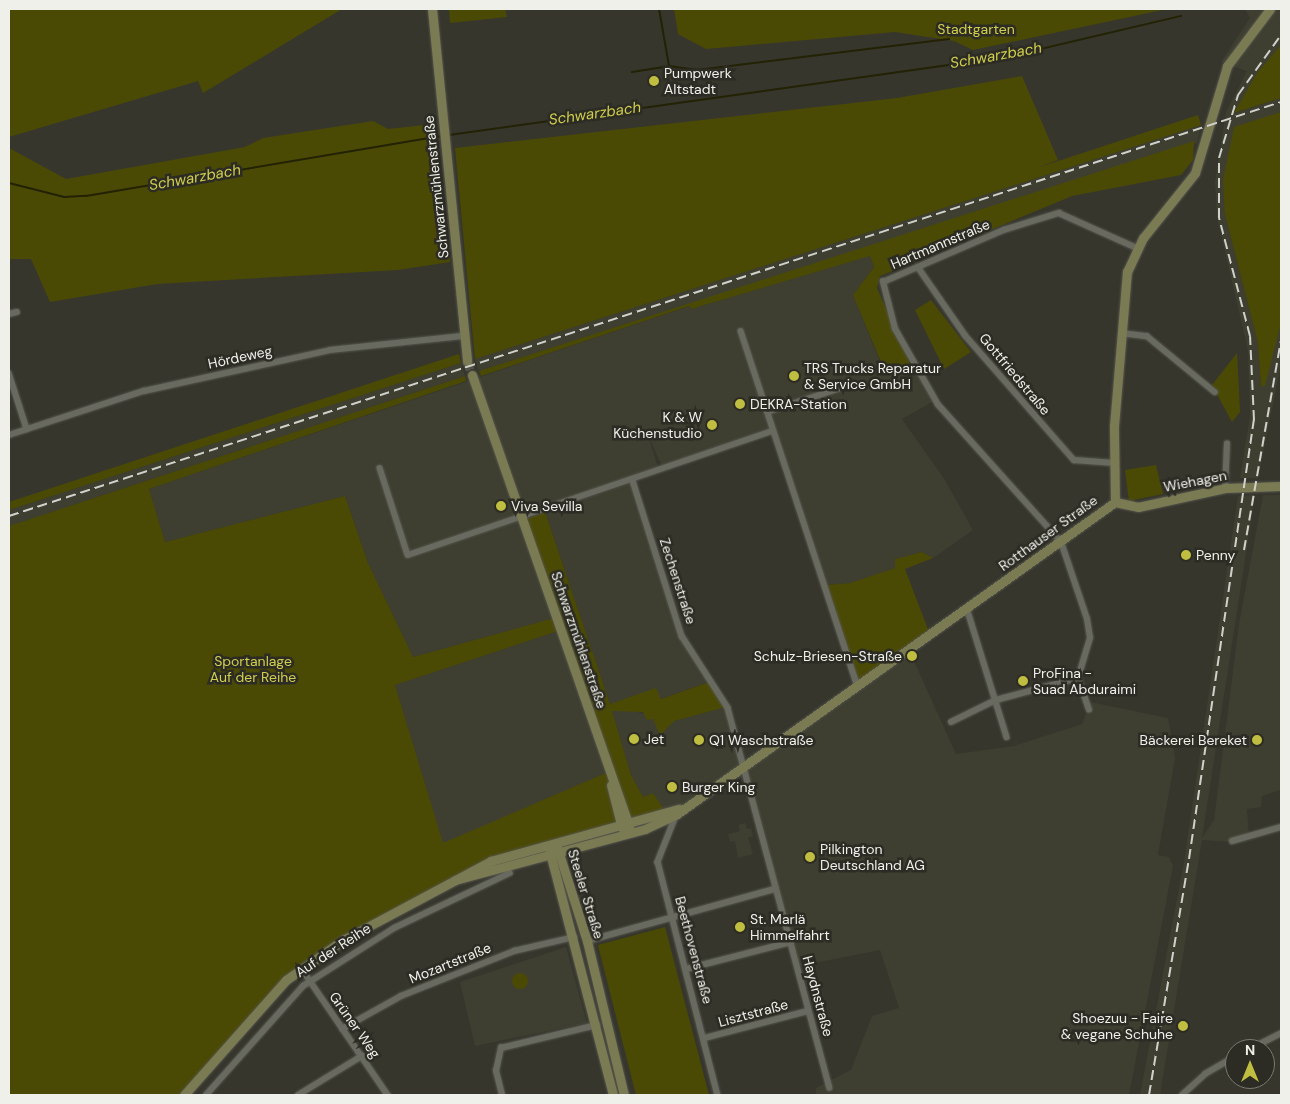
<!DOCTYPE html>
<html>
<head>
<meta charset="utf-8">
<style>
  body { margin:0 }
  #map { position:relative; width:1290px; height:1104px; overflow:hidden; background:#36362d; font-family:"DM Sans",sans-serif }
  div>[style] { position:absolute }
  .built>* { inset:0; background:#3e3f30 }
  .green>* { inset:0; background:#4b4a05 }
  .round { border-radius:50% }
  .stream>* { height:2px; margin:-1px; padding:0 1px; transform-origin:1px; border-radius:1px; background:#232204 }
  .secondary-tunnel>* { height:9px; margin-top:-4.5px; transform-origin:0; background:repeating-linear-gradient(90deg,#525249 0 9px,transparent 0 13.5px) }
  .roads { filter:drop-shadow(0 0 1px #54554d) drop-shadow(0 0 1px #54554d) }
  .street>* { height:5.5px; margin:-2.75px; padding:0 2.75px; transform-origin:2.75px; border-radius:2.75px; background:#68695f }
  .secondary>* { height:9px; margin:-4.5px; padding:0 4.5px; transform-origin:4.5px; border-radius:4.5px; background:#7a7a53 }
  .rail>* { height:2px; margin-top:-1px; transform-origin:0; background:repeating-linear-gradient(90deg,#d0d1cb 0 10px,transparent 0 15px) }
  .dots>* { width:14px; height:14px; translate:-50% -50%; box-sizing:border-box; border:2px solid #2c2c24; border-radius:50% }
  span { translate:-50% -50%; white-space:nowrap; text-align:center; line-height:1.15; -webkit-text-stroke:5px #2c2c24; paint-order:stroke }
  .park-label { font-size:14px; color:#d1cf4e }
  .poi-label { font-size:14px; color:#eff0ea }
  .left { translate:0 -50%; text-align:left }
  .right { translate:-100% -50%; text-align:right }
  .street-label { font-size:14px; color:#eff0ea }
  .water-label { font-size:15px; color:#d0ce4d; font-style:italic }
  .frame { position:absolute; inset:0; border:10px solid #eff0ea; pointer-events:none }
  .north { position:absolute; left:1225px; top:1039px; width:50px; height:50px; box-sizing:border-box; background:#2c2c24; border:1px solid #7a7a73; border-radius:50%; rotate:0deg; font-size:14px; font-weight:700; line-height:20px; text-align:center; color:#eff0ea }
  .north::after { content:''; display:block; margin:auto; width:18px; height:22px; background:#c0be40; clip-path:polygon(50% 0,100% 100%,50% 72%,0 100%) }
</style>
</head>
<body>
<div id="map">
  <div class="built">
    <i style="clip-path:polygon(1245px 9px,1281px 9px,1281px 45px,1257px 73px,1235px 113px,1281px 98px,1281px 112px,1234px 128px,1225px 214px,1258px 343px,1261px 386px,1281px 323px,1281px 364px,1258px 478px,1240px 478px,1250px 416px,1248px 350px,1217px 217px,1215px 182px,1226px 112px,1247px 71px,1221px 62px,1250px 18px)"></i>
    <i style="clip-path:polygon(1201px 125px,1197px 143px,479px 371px,475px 359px)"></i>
    <i style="clip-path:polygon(870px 256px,874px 267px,853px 295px,884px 372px,910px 364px,934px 401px,902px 419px,945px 480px,973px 530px,933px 558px,922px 552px,895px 559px,895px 568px,850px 583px,826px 585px,769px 414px,849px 387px,852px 382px,768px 410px,771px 430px,663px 469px,647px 432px,659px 471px,520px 516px,554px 618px,413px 657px,368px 563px,345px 496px,165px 542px,149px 489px,690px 306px,691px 309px)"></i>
    <i style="clip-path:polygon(461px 363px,465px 376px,9px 526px,9px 510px)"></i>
    <i style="clip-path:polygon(632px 483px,682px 637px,712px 681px,660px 699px,656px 689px,610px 704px,545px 512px)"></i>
    <i style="clip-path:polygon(1255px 495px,1202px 838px,1214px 820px,1239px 624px,1263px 495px,1281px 495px,1280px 790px,1262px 796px,1261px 807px,1247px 809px,1249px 837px,1231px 842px,1202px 840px,1160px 1095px,1140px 1095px,1184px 862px,1238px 496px)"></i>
    <i style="clip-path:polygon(558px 631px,608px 772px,443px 844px,395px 685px)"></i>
    <i style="clip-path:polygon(909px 650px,956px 754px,1014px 746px,1082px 724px,1090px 702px,1168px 718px,1175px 758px,1158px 855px,1169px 857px,1173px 866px,1129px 1095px,816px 1095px,816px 1088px,851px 1070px,872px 1016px,899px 1008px,880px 950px,799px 966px,744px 767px)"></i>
    <i style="clip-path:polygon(726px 707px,741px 765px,681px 807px,665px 811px,643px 797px,631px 775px,612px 711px,621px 708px,674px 721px)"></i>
    <i style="clip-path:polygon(745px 823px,747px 829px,751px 828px,753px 836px,748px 838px,753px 854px,738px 858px,735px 841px,730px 842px,728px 834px,740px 831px,738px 825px)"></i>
    <i style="clip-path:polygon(566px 947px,587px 1023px,475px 1046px,460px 982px)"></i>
  </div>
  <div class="green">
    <i style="clip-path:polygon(9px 9px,342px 9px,203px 93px,198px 81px,9px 137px)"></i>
    <i style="clip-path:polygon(449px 9px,505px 9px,507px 17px,450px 23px)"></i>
    <i style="clip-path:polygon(674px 9px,1167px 9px,973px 50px,954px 41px,895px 32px,706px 49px,678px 34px)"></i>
    <i style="clip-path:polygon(1281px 45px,1281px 98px,1234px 113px,1257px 73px)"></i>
    <i style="clip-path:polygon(1022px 76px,1058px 160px,1037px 168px,1198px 115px,1201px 125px,475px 359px,455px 148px,897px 98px)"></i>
    <i style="clip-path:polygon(1281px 112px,1281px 323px,1265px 386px,1261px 386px,1258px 343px,1225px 214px,1223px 180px,1234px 127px)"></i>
    <i style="clip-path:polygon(373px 121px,388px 129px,434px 124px,450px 262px,398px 270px,157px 284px,50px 302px,31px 259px,9px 259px,9px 148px,66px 179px,245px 147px,263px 138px)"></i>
    <i style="clip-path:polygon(1194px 141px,1193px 160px,1181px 175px,1072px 196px,880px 276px,877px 288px,910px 364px,885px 372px,853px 295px,874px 267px,870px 256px,691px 309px,689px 306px,481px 376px,479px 371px)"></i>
    <i style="clip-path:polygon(931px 300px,971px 352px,944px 369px,915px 310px)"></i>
    <i style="clip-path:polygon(1237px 353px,1240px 412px,1232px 422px,1212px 385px)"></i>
    <i style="clip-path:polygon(459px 354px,461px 363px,9px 510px,9px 502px)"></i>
    <i style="clip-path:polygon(465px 376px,466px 381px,149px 489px,165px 542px,345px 496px,368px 563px,413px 657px,554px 618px,558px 631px,395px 685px,443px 843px,608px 772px,618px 823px,472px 868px,286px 978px,182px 1095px,9px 1095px,9px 526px)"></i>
    <i style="clip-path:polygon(1156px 465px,1163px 494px,1129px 501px,1125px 470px)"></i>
    <i style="clip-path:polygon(545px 512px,610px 704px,656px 688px,661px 699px,712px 681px,726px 707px,674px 721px,660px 735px,653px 719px,647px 720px,643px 712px,612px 711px,631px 775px,643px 797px,653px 793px,665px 811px,631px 820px,526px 519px)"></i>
    <i style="clip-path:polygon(922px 552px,933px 558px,905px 569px,929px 632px,858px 681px,826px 585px,850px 583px,895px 568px,895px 559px)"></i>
    <i style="clip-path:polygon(665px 927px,709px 1095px,636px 1095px,598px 945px)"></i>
    <i class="round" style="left:512px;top:973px;width:16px;height:16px"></i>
  </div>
  <div class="stream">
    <i style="left:659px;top:9px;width:58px;rotate:80deg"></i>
    <i style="left:632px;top:72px;width:37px;rotate:-9deg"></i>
    <i style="left:669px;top:66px;width:28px;rotate:8deg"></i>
    <i style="left:697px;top:70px;width:254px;rotate:-7deg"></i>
    <i style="left:449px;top:135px;width:562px;rotate:-7.97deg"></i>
    <i style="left:1006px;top:57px;width:180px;rotate:-13.2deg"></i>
    <i style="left:9px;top:183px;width:57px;rotate:14.3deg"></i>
    <i style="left:64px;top:197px;width:22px;rotate:-3deg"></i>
    <i style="left:86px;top:196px;width:360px;rotate:-9.6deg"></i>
  </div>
  <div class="secondary-tunnel">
    <i style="left:467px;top:361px;width:15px;rotate:70deg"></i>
  </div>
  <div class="roads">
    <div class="street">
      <i style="left:918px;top:267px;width:83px;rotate:55.3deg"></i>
      <i style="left:965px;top:335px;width:166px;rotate:48.9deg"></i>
      <i style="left:1074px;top:460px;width:40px;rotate:4.3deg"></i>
      <i style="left:9px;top:314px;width:8px;rotate:-14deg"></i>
      <i style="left:741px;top:331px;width:372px;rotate:71.8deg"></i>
      <i style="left:1121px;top:333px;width:26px;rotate:7deg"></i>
      <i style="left:1147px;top:336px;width:88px;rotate:39.5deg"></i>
      <i style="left:9px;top:373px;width:59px;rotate:72.2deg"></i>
      <i style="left:767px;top:412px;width:87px;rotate:-18deg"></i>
      <i style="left:9px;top:435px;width:142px;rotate:-18.1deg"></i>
      <i style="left:144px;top:391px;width:190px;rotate:-12.4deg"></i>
      <i style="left:330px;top:350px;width:135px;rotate:-6deg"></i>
      <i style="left:380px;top:468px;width:91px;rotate:72.2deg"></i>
      <i style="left:408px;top:555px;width:385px;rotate:-18.8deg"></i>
      <i style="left:633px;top:481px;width:163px;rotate:72.5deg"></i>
      <i style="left:682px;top:636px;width:85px;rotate:57.4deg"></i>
      <i style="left:728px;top:708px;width:393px;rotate:75deg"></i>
      <i style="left:1225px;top:488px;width:44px;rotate:-87.4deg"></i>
      <i style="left:967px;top:608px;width:135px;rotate:72.8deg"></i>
      <i style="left:1089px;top:710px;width:34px;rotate:-109deg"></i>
      <i style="left:1078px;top:678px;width:42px;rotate:-73.3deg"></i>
      <i style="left:1090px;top:638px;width:19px;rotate:-99deg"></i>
      <i style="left:1087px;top:619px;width:81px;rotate:-108.7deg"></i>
      <i style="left:1061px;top:542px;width:184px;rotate:-131.9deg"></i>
      <i style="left:938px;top:405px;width:87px;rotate:-119.5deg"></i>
      <i style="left:895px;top:329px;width:49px;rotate:-104.3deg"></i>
      <i style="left:883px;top:282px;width:132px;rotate:-23.3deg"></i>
      <i style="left:1004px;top:230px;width:58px;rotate:-17.2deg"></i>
      <i style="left:1059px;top:213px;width:85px;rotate:24.2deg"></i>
      <i style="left:951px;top:722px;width:50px;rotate:-26.1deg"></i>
      <i style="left:996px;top:700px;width:85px;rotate:-15deg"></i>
      <i style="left:677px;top:814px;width:52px;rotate:111.6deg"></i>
      <i style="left:658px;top:862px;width:241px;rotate:75.6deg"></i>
      <i style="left:1232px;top:841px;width:51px;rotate:-15.9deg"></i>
      <i style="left:587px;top:941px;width:195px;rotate:-15.5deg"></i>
      <i style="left:302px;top:969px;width:153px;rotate:55.7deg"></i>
      <i style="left:686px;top:969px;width:108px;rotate:-14.4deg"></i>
      <i style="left:342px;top:1029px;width:68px;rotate:-29.2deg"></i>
      <i style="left:401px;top:996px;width:122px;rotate:-21.7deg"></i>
      <i style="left:514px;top:951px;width:62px;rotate:-13.1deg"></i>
      <i style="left:705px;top:1038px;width:106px;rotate:-14.7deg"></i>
      <i style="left:1250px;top:1049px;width:35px;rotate:-27deg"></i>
      <i style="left:206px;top:1095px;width:146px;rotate:-48.3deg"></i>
      <i style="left:303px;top:986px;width:108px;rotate:-32.5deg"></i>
      <i style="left:394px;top:928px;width:128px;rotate:-25.4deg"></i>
      <i style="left:298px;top:1095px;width:75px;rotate:-31.4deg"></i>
      <i style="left:502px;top:1095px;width:25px;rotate:-104deg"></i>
      <i style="left:496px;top:1071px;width:24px;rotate:-78deg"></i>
      <i style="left:501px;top:1048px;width:99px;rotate:-13.5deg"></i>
      <i style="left:1182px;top:1095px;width:31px;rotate:-42deg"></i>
      <i style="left:1205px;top:1074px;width:34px;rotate:-30deg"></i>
    </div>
    <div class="secondary">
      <i style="left:432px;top:9px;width:354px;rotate:84.3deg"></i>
      <i style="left:472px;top:375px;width:478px;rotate:70.8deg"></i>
      <i style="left:1115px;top:502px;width:24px;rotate:12deg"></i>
      <i style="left:1138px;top:507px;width:89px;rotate:-12.3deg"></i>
      <i style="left:1225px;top:488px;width:56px;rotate:-2deg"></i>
      <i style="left:611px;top:785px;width:44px;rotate:75.7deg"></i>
      <i style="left:557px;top:847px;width:99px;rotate:72.3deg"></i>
      <i style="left:587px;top:941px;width:158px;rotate:76.5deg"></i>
      <i style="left:549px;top:849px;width:254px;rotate:75.4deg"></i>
      <i style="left:455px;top:880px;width:197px;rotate:-15deg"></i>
      <i style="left:645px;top:829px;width:35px;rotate:-25deg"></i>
      <i style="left:677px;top:814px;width:538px;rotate:-35.46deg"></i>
      <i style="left:1115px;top:502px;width:76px;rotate:-90.8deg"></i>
      <i style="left:1114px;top:426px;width:155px;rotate:-85.2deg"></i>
      <i style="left:1127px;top:272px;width:38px;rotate:-65deg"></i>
      <i style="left:1143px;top:238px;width:83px;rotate:-51.3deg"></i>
      <i style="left:1195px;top:173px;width:112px;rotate:-73.3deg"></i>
      <i style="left:1227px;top:66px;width:71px;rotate:-53deg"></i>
      <i style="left:184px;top:1095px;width:154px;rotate:-48.4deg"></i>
      <i style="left:286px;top:980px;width:70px;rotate:-35.1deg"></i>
      <i style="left:343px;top:940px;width:168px;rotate:-28.1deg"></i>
      <i style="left:491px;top:861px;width:195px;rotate:-15.5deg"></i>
    </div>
  </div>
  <div class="rail">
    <i style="left:9px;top:516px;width:1338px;rotate:-18.03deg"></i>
    <i style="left:1244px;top:550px;width:212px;rotate:-80deg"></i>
    <i style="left:1149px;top:1095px;width:239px;rotate:-80.4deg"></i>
    <i style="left:1189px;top:859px;width:444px;rotate:-81.6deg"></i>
    <i style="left:1254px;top:420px;width:84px;rotate:-92.7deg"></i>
    <i style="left:1250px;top:336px;width:122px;rotate:-104.7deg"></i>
    <i style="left:1219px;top:218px;width:60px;rotate:-90deg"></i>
    <i style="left:1219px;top:158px;width:66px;rotate:-73.2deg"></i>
    <i style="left:1238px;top:95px;width:74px;rotate:-54.4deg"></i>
  </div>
  <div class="dots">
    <i style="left:654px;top:81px;background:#c0be40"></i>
    <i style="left:794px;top:376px;background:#c0be40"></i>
    <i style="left:740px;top:404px;background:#c0be40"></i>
    <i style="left:712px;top:425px;background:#c0be40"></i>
    <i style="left:501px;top:506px;background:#c0be40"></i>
    <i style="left:1186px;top:555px;background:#c0be40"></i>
    <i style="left:912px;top:656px;background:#c0be40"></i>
    <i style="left:1023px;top:681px;background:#c0be40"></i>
    <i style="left:634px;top:739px;background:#c0be40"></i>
    <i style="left:699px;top:740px;background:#c0be40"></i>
    <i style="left:1257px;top:740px;background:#c0be40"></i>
    <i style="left:672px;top:787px;background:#c0be40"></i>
    <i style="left:810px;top:857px;background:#c0be40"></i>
    <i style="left:740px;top:927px;background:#c0be40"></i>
    <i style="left:1183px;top:1026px;background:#c0be40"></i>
  </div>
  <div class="park-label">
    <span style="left:976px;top:29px">Stadtgarten</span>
    <span style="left:253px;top:669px">Sportanlage<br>Auf der Reihe</span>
  </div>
  <div class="poi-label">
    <span class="left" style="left:664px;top:81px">Pumpwerk<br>Altstadt</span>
    <span class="left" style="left:804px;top:376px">TRS Trucks Reparatur<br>&amp; Service GmbH</span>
    <span class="left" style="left:750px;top:404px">DEKRA-Station</span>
    <span class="right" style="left:702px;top:425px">K &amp; W<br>Küchenstudio</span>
    <span class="left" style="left:511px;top:506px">Viva Sevilla</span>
    <span class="left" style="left:1196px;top:555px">Penny</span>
    <span class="right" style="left:902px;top:656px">Schulz-Briesen-Straße</span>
    <span class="left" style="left:1033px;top:681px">ProFina -<br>Suad Abduraimi</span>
    <span class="left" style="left:644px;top:739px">Jet</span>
    <span class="left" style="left:709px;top:740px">Q1 Waschstraße</span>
    <span class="right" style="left:1247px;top:740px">Bäckerei Bereket</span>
    <span class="left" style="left:682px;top:787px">Burger King</span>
    <span class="left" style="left:820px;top:857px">Pilkington<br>Deutschland AG</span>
    <span class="left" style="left:750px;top:927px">St. Marlä<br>Himmelfahrt</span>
    <span class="right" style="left:1173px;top:1026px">Shoezuu - Faire<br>&amp; vegane Schuhe</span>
  </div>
  <div class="street-label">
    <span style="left:436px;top:187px;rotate:-96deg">Schwarzmühlenstraße</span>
    <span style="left:940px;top:244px;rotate:-23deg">Hartmannstraße</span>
    <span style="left:240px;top:357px;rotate:-12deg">Hördeweg</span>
    <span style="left:1015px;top:374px;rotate:50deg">Gottfriedstraße</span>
    <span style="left:1195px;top:481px;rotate:-11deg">Wiehagen</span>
    <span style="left:1048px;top:533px;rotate:-36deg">Rotthauser Straße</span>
    <span style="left:678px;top:581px;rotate:72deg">Zechenstraße</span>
    <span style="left:579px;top:640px;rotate:71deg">Schwarzmühlenstraße</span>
    <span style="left:586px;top:894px;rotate:73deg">Steeler Straße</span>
    <span style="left:333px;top:950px;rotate:-33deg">Auf der Reihe</span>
    <span style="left:694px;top:950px;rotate:75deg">Beethovenstraße</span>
    <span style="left:450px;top:963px;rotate:-22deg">Mozartstraße</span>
    <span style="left:818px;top:996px;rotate:75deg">Haydnstraße</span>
    <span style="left:753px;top:1013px;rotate:-15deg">Lisztstraße</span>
    <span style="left:355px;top:1025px;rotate:55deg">Grüner Weg</span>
  </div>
  <div class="water-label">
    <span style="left:996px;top:56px;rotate:-10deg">Schwarzbach</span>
    <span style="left:595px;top:114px;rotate:-8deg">Schwarzbach</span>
    <span style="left:195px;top:178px;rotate:-10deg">Schwarzbach</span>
  </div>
  <div class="frame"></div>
  <div class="north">N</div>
</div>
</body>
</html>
